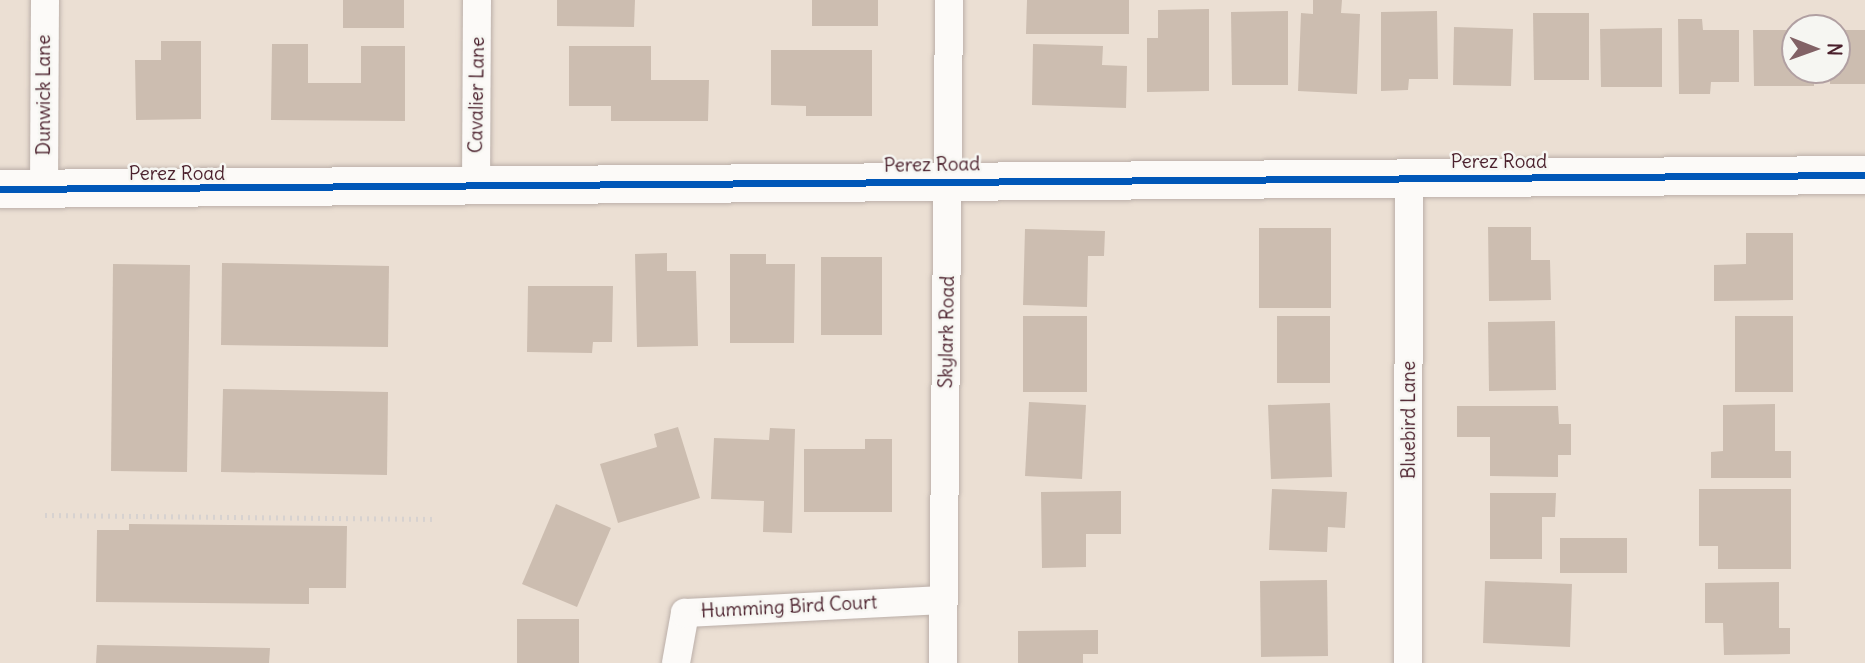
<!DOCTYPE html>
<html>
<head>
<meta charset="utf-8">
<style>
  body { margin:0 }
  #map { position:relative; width:1865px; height:663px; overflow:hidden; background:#ebdfd3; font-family:Delius,sans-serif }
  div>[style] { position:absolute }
  .building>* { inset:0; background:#ccbdb0 }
  .path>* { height:4.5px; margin-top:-2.25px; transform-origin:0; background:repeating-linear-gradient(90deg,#d7d2d0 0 2px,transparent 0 7px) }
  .roads { filter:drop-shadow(0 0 2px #bbafa9) drop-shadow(0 0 2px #bbafa9) }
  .street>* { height:28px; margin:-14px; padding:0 14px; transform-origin:14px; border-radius:14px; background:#fcfaf8 }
  .secondary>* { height:38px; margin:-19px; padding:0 19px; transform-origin:19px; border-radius:19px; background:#fcfaf8 }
  .cycleway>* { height:7px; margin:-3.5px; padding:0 3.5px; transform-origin:3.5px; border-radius:3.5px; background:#0057b8 }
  span { translate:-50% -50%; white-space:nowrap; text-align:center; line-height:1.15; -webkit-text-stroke:5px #f6f6f2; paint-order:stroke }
  .street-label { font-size:19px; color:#4a1f2b }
  .north { position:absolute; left:1781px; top:14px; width:70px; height:70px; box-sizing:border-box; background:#f6f6f2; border:2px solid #b1a0a2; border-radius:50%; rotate:91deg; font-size:19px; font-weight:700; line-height:28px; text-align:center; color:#4a1f2b }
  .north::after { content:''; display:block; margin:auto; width:24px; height:32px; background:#826266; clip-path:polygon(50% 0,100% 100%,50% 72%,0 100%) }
</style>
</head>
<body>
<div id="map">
  <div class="building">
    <i style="clip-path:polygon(343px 0,404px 0,404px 28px,343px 28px)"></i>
    <i style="clip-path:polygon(557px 0,635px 0,634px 27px,557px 26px)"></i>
    <i style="clip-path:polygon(812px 0,878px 0,878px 26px,812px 26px)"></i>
    <i style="clip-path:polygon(1027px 0,1129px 0,1129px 34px,1026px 34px)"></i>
    <i style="clip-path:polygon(1313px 0,1342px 0,1341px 13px,1360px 14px,1357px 94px,1298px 91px,1301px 13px,1313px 14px)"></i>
    <i style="clip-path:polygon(1209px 9px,1209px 91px,1147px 92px,1147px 38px,1158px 38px,1158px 10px)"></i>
    <i style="clip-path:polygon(1288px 11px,1288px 85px,1232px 85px,1231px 12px)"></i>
    <i style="clip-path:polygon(1437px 11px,1438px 79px,1409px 79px,1408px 90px,1381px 91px,1381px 12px)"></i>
    <i style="clip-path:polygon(1533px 13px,1589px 13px,1589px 80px,1534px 80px)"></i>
    <i style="clip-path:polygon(1678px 19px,1702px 19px,1703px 30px,1739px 30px,1739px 82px,1711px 82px,1710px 94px,1679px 94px)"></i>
    <i style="clip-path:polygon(1454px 27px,1513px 29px,1511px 86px,1453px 85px)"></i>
    <i style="clip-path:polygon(1662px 28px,1662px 87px,1601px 87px,1600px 29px)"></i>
    <i style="clip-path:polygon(1753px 30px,1795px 30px,1795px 70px,1814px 70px,1814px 86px,1754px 86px)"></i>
    <i style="clip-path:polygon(1837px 30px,1865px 30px,1865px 84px,1830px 84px,1830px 70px,1837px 70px)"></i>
    <i style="clip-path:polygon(161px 41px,201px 41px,201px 119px,136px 120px,135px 60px,161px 60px)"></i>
    <i style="clip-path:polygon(272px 44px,308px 44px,308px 83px,361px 83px,361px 46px,405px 46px,405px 121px,271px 120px)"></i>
    <i style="clip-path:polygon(1033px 44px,1103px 46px,1102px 65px,1127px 66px,1126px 108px,1032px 105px)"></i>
    <i style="clip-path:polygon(569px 46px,651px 46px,651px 80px,709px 80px,708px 121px,611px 121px,611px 106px,569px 106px)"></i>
    <i style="clip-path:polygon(771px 50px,872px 50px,872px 116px,806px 116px,806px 106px,771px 105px)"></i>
    <i style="clip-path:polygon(1488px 227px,1531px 227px,1531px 260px,1550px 260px,1551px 300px,1489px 301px)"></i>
    <i style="clip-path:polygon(1259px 228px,1331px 228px,1331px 308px,1259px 308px)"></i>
    <i style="clip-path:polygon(1025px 229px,1105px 231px,1104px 256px,1088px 256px,1087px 307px,1023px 305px)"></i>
    <i style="clip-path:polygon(1746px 233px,1793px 233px,1793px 300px,1714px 301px,1714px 265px,1746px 264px)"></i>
    <i style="clip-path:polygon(667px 253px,667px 271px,696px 271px,698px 346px,637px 347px,635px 254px)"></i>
    <i style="clip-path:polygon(730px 254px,766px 254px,766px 264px,795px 264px,794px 343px,730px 343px)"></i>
    <i style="clip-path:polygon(821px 257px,882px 257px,882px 335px,821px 335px)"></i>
    <i style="clip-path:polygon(222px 263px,389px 266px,388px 347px,221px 345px)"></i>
    <i style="clip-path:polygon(113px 264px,190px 265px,187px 472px,111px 471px)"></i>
    <i style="clip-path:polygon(528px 286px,613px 286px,612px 342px,593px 342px,592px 353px,527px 352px)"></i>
    <i style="clip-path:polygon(1023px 316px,1087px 316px,1087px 392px,1023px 392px)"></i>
    <i style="clip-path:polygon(1277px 316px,1330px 316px,1330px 383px,1277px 383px)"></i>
    <i style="clip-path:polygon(1735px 316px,1793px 316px,1793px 392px,1735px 392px)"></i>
    <i style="clip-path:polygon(1555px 321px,1556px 390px,1489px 391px,1488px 322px)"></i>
    <i style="clip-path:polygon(223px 389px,388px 392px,387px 475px,221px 472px)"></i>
    <i style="clip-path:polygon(1029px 402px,1086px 405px,1082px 479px,1025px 476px)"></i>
    <i style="clip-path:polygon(1330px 403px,1332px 477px,1271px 479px,1268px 405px)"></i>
    <i style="clip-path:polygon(1775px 404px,1775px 451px,1791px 451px,1791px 478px,1711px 478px,1711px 452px,1723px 451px,1723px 405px)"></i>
    <i style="clip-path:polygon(1457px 406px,1558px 406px,1559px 424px,1571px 424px,1571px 455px,1558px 455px,1558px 477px,1490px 476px,1490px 437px,1457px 437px)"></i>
    <i style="clip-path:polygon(678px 427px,700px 498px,618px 523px,600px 464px,657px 447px,654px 434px)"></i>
    <i style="clip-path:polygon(770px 428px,795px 429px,792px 533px,763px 532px,764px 501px,711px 499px,714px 438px,769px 440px)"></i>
    <i style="clip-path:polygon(865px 439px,892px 439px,892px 512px,804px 512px,804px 449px,865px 449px)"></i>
    <i style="clip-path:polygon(1272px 489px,1347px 492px,1345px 528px,1328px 527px,1327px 552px,1269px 550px)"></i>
    <i style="clip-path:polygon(1699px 489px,1791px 489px,1791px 569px,1718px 569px,1718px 546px,1699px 546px)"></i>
    <i style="clip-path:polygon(1121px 491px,1121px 534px,1086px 534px,1086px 567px,1042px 568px,1041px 492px)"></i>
    <i style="clip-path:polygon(1490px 493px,1556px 493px,1555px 517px,1542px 517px,1542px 559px,1490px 559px)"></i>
    <i style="clip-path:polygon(556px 504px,611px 528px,577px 607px,522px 584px)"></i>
    <i style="clip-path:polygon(129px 524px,347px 526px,346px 588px,309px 588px,309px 604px,96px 602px,97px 530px,129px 530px)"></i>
    <i style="clip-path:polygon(1560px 538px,1627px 538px,1627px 573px,1560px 573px)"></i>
    <i style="clip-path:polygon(1327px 580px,1328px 656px,1261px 657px,1260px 581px)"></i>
    <i style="clip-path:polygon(1485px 581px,1572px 584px,1570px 647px,1483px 643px)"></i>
    <i style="clip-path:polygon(1779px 582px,1779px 628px,1790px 628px,1790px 654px,1724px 655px,1723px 623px,1705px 623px,1705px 583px)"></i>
    <i style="clip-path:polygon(517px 619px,579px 619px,579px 663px,517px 663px)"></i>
    <i style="clip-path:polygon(1098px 630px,1098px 654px,1083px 654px,1083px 663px,1018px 663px,1018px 631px)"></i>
    <i style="clip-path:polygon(97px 645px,270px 648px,269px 663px,96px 663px)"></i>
  </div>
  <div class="path">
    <i style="left:45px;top:515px;width:392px;rotate:0.6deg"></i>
  </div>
  <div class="roads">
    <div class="street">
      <i style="left:44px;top:190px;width:190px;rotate:-89.7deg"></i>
      <i style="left:476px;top:190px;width:190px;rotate:-89.7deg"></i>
      <i style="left:676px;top:663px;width:51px;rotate:-79.8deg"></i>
      <i style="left:685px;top:613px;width:259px;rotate:-2.9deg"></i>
      <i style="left:943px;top:663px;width:663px;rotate:-89.48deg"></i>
      <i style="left:1408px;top:663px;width:485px;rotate:-89.9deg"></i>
    </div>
    <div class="secondary">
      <i style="left:0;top:189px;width:1865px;rotate:-0.43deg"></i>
    </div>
  </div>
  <div class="cycleway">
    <i style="left:0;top:189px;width:1865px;rotate:-0.43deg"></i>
  </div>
  <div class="street-label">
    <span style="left:44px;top:95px;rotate:-90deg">Dunwick Lane</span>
    <span style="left:477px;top:95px;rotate:-89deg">Cavalier Lane</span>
    <span style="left:1499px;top:162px">Perez Road</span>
    <span style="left:932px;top:165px;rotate:-1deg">Perez Road</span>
    <span style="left:177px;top:174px">Perez Road</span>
    <span style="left:947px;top:332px;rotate:-89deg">Skylark Road</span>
    <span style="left:1409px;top:420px;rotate:-90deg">Bluebird Lane</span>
    <span style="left:789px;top:607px;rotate:-3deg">Humming Bird Court</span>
  </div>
  <div class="north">N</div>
</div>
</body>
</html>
